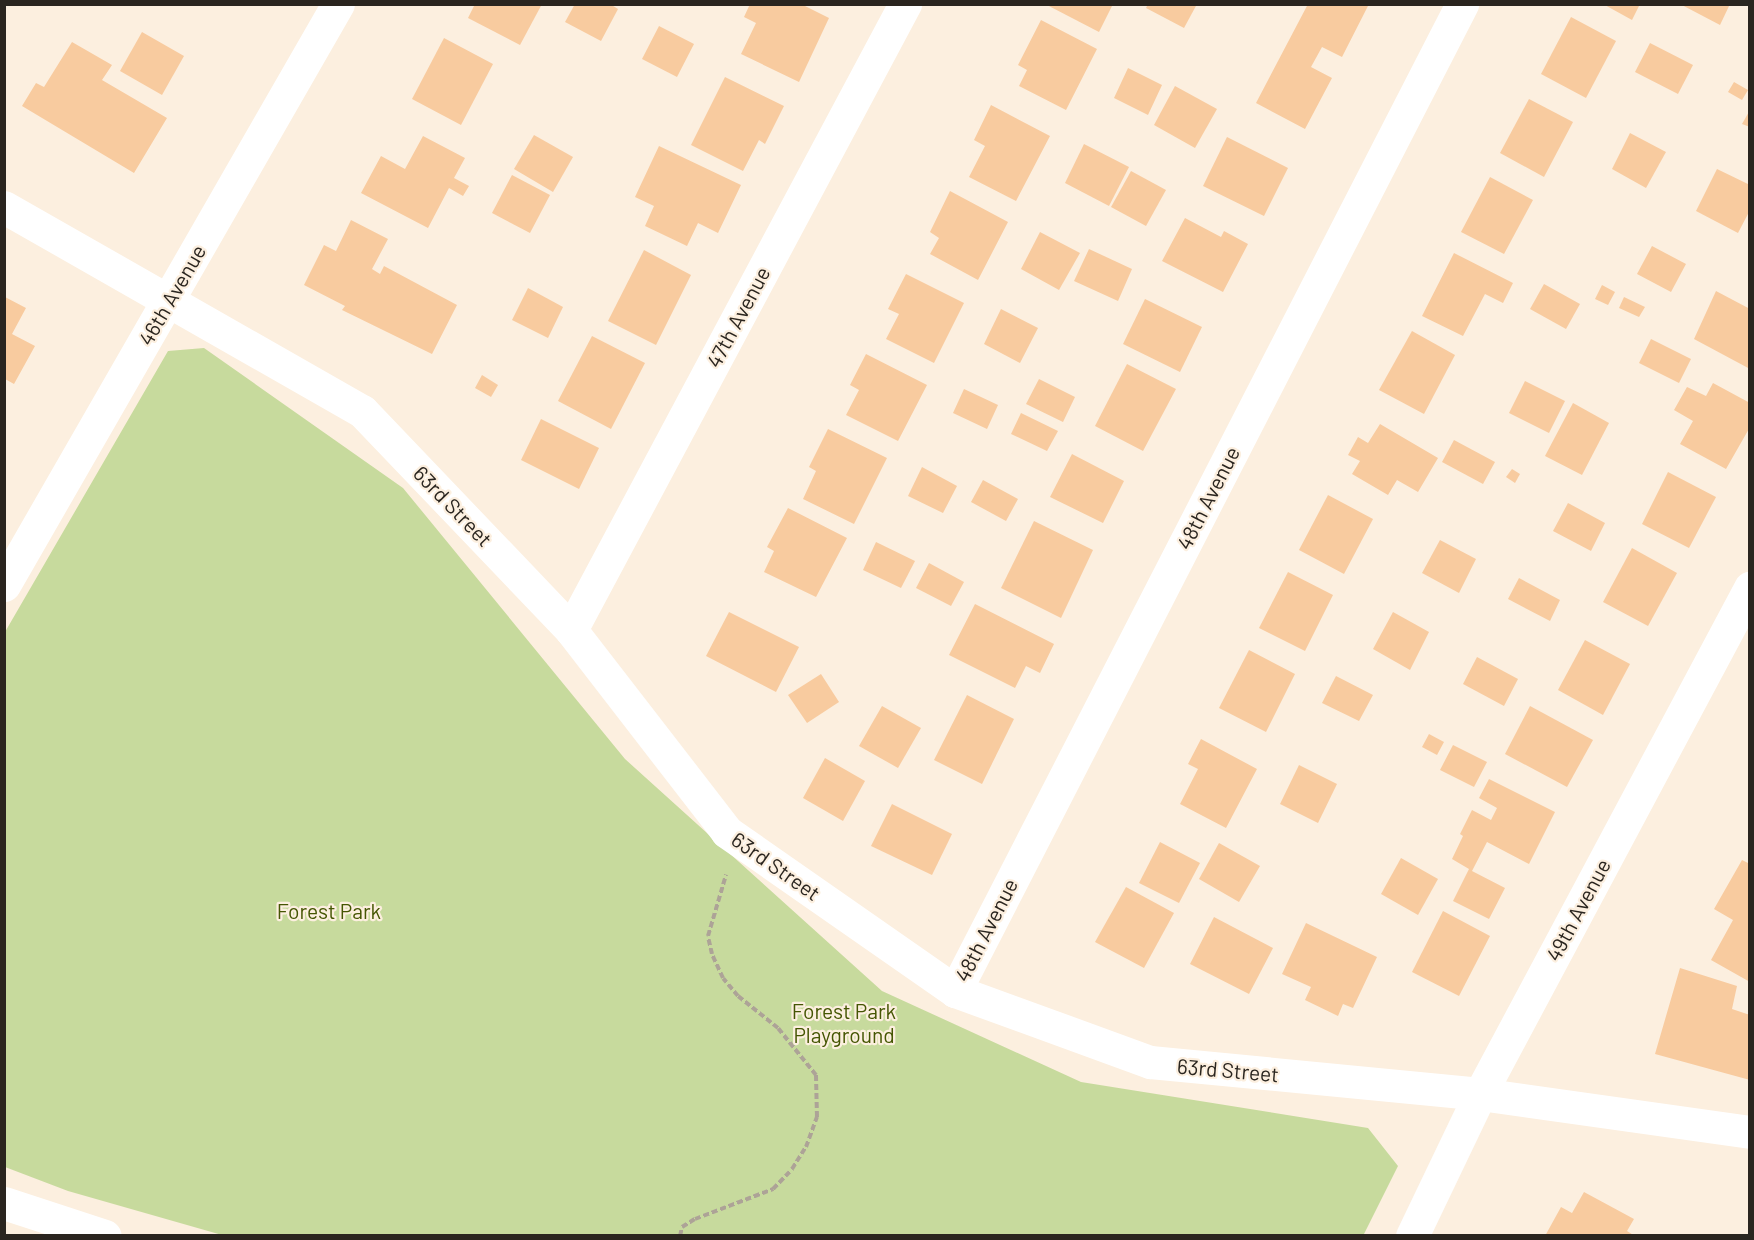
<!DOCTYPE html>
<html>
<head>
<meta charset="utf-8">
<style>
  body { margin:0 }
  #map { position:relative; width:1754px; height:1240px; overflow:hidden; background:#fcefdf; font-family:Barlow,sans-serif }
  div>[style] { position:absolute }
  .green>* { inset:0; background:#c7da9d }
  .building>* { inset:0; background:#f8cb9f }
  .path>* { height:4px; margin-top:-2px; transform-origin:0; background:repeating-linear-gradient(90deg,#ada397 0 6px,transparent 0 9px) }
  .minor>* { height:33px; margin:-16.5px; padding:0 16.5px; transform-origin:16.5px; border-radius:16.5px; background:#fff }
  span { translate:-50% -50%; white-space:nowrap; text-align:center; line-height:1.15; -webkit-text-stroke:4.5px #fcefdf; paint-order:stroke }
  .street-label { font-size:21px; color:#2a251f }
  .park-label { font-size:21px; color:#455603 }
  .frame { position:absolute; inset:0; border:6px solid #2a251f; pointer-events:none }
</style>
</head>
<body>
<div id="map">
  <div class="green">
    <i style="clip-path:polygon(204px 348px,403px 488px,625px 759px,882px 991px,1081px 1082px,1368px 1128px,1398px 1166px,1363px 1236px,222px 1235px,68px 1191px,5px 1167px,5px 632px,168px 351px)"></i>
  </div>
  <div class="building">
    <i style="clip-path:polygon(475px 4px,542px 4px,520px 45px,468px 18px)"></i>
    <i style="clip-path:polygon(575px 4px,610px 4px,618px 9px,601px 41px,565px 22px)"></i>
    <i style="clip-path:polygon(750px 4px,801px 4px,829px 18px,799px 82px,741px 54px,756px 23px,744px 17px)"></i>
    <i style="clip-path:polygon(1045px 4px,1113px 4px,1099px 32px)"></i>
    <i style="clip-path:polygon(1148px 4px,1197px 4px,1184px 28px,1146px 8px)"></i>
    <i style="clip-path:polygon(1308px 4px,1369px 4px,1342px 57px,1322px 47px,1311px 67px,1332px 78px,1305px 129px,1256px 103px)"></i>
    <i style="clip-path:polygon(1603px 4px,1640px 4px,1632px 20px)"></i>
    <i style="clip-path:polygon(1680px 4px,1730px 4px,1720px 25px)"></i>
    <i style="clip-path:polygon(1571px 17px,1616px 41px,1586px 98px,1541px 74px)"></i>
    <i style="clip-path:polygon(1041px 20px,1097px 49px,1066px 110px,1019px 86px,1027px 70px,1018px 65px)"></i>
    <i style="clip-path:polygon(659px 26px,694px 44px,677px 77px,642px 59px)"></i>
    <i style="clip-path:polygon(142px 32px,184px 56px,162px 95px,120px 71px)"></i>
    <i style="clip-path:polygon(444px 38px,493px 64px,461px 125px,412px 99px)"></i>
    <i style="clip-path:polygon(72px 42px,112px 65px,102px 80px,167px 118px,134px 173px,22px 106px,36px 83px,44px 87px)"></i>
    <i style="clip-path:polygon(1650px 43px,1693px 65px,1678px 94px,1635px 72px)"></i>
    <i style="clip-path:polygon(1128px 68px,1162px 85px,1148px 115px,1114px 98px)"></i>
    <i style="clip-path:polygon(725px 77px,784px 106px,765px 144px,759px 140px,743px 171px,691px 145px)"></i>
    <i style="clip-path:polygon(1734px 82px,1748px 90px,1742px 100px,1728px 92px)"></i>
    <i style="clip-path:polygon(1175px 86px,1217px 109px,1195px 148px,1154px 125px)"></i>
    <i style="clip-path:polygon(1529px 99px,1573px 122px,1544px 177px,1500px 153px)"></i>
    <i style="clip-path:polygon(991px 105px,1050px 136px,1016px 201px,969px 177px,985px 146px,974px 140px)"></i>
    <i style="clip-path:polygon(1750px 110px,1750px 127px,1742px 124px)"></i>
    <i style="clip-path:polygon(1630px 133px,1666px 152px,1646px 188px,1612px 169px)"></i>
    <i style="clip-path:polygon(534px 135px,573px 157px,553px 192px,514px 169px)"></i>
    <i style="clip-path:polygon(423px 136px,465px 158px,454px 178px,469px 186px,463px 196px,449px 188px,428px 228px,361px 193px,381px 156px,405px 169px)"></i>
    <i style="clip-path:polygon(1227px 137px,1288px 168px,1264px 216px,1203px 186px)"></i>
    <i style="clip-path:polygon(1084px 144px,1129px 167px,1109px 206px,1065px 183px)"></i>
    <i style="clip-path:polygon(659px 146px,741px 185px,718px 233px,698px 223px,687px 246px,645px 226px,654px 206px,635px 197px)"></i>
    <i style="clip-path:polygon(1717px 169px,1750px 185px,1750px 210px,1738px 233px,1696px 211px)"></i>
    <i style="clip-path:polygon(1131px 171px,1166px 190px,1146px 226px,1111px 207px)"></i>
    <i style="clip-path:polygon(512px 175px,550px 195px,530px 233px,492px 213px)"></i>
    <i style="clip-path:polygon(1490px 177px,1533px 200px,1504px 254px,1461px 232px)"></i>
    <i style="clip-path:polygon(950px 191px,1008px 222px,978px 280px,930px 254px,939px 238px,930px 232px)"></i>
    <i style="clip-path:polygon(1185px 218px,1221px 237px,1224px 231px,1248px 244px,1223px 292px,1162px 261px)"></i>
    <i style="clip-path:polygon(351px 220px,388px 239px,372px 269px,380px 274px,384px 266px,457px 305px,432px 354px,342px 310px,345px 306px,304px 285px,324px 245px,336px 251px)"></i>
    <i style="clip-path:polygon(1040px 232px,1080px 253px,1059px 290px,1021px 269px)"></i>
    <i style="clip-path:polygon(1652px 246px,1686px 264px,1671px 292px,1637px 274px)"></i>
    <i style="clip-path:polygon(1089px 249px,1132px 269px,1118px 301px,1074px 281px)"></i>
    <i style="clip-path:polygon(644px 250px,691px 275px,656px 345px,608px 321px)"></i>
    <i style="clip-path:polygon(1454px 253px,1513px 283px,1503px 303px,1485px 294px,1463px 336px,1422px 316px)"></i>
    <i style="clip-path:polygon(906px 274px,964px 303px,934px 363px,886px 339px,899px 314px,888px 309px)"></i>
    <i style="clip-path:polygon(1544px 284px,1580px 304px,1566px 329px,1530px 309px)"></i>
    <i style="clip-path:polygon(1602px 285px,1615px 292px,1608px 305px,1595px 299px)"></i>
    <i style="clip-path:polygon(528px 288px,563px 307px,548px 338px,512px 320px)"></i>
    <i style="clip-path:polygon(1716px 291px,1750px 309px,1750px 369px,1694px 339px)"></i>
    <i style="clip-path:polygon(5px 297px,26px 308px,12px 334px,35px 346px,14px 384px,5px 379px)"></i>
    <i style="clip-path:polygon(1624px 297px,1645px 307px,1639px 317px,1619px 308px)"></i>
    <i style="clip-path:polygon(1145px 299px,1202px 327px,1180px 372px,1123px 344px)"></i>
    <i style="clip-path:polygon(1001px 309px,1038px 328px,1020px 363px,984px 344px)"></i>
    <i style="clip-path:polygon(1412px 331px,1455px 355px,1424px 414px,1379px 390px)"></i>
    <i style="clip-path:polygon(592px 336px,645px 363px,611px 429px,558px 401px)"></i>
    <i style="clip-path:polygon(1651px 339px,1691px 359px,1679px 383px,1639px 363px)"></i>
    <i style="clip-path:polygon(866px 354px,927px 385px,898px 441px,846px 415px,859px 390px,850px 385px)"></i>
    <i style="clip-path:polygon(1127px 364px,1176px 389px,1143px 451px,1095px 426px)"></i>
    <i style="clip-path:polygon(482px 375px,498px 385px,491px 397px,475px 388px)"></i>
    <i style="clip-path:polygon(1039px 379px,1075px 397px,1063px 422px,1026px 404px)"></i>
    <i style="clip-path:polygon(1525px 381px,1565px 401px,1549px 433px,1509px 413px)"></i>
    <i style="clip-path:polygon(1713px 383px,1750px 403px,1750px 427px,1726px 469px,1680px 444px,1693px 421px,1674px 410px,1687px 387px,1706px 396px)"></i>
    <i style="clip-path:polygon(964px 389px,998px 405px,987px 429px,953px 413px)"></i>
    <i style="clip-path:polygon(1573px 403px,1609px 423px,1582px 475px,1545px 456px)"></i>
    <i style="clip-path:polygon(1021px 413px,1058px 431px,1047px 451px,1011px 434px)"></i>
    <i style="clip-path:polygon(541px 419px,599px 448px,579px 489px,521px 460px)"></i>
    <i style="clip-path:polygon(1380px 424px,1438px 458px,1418px 492px,1397px 480px,1388px 495px,1352px 474px,1360px 461px,1348px 455px,1358px 437px,1368px 443px)"></i>
    <i style="clip-path:polygon(828px 429px,887px 458px,854px 524px,803px 499px,816px 471px,809px 467px)"></i>
    <i style="clip-path:polygon(1454px 440px,1495px 462px,1483px 484px,1442px 462px)"></i>
    <i style="clip-path:polygon(1072px 454px,1124px 481px,1103px 523px,1050px 497px)"></i>
    <i style="clip-path:polygon(922px 467px,957px 486px,943px 513px,908px 496px)"></i>
    <i style="clip-path:polygon(1512px 469px,1520px 474px,1515px 483px,1506px 477px)"></i>
    <i style="clip-path:polygon(1668px 472px,1716px 497px,1689px 548px,1642px 524px)"></i>
    <i style="clip-path:polygon(983px 480px,1018px 499px,1006px 521px,971px 502px)"></i>
    <i style="clip-path:polygon(1328px 495px,1373px 519px,1344px 574px,1299px 550px)"></i>
    <i style="clip-path:polygon(1568px 503px,1605px 523px,1591px 551px,1553px 531px)"></i>
    <i style="clip-path:polygon(788px 508px,847px 538px,816px 597px,764px 572px,774px 551px,767px 547px)"></i>
    <i style="clip-path:polygon(1034px 521px,1093px 550px,1061px 618px,1001px 588px)"></i>
    <i style="clip-path:polygon(1440px 540px,1476px 559px,1459px 593px,1422px 573px)"></i>
    <i style="clip-path:polygon(876px 542px,915px 561px,901px 588px,863px 570px)"></i>
    <i style="clip-path:polygon(1632px 548px,1677px 573px,1648px 626px,1603px 602px)"></i>
    <i style="clip-path:polygon(929px 563px,964px 582px,951px 606px,916px 588px)"></i>
    <i style="clip-path:polygon(1288px 572px,1333px 595px,1305px 651px,1259px 628px)"></i>
    <i style="clip-path:polygon(1519px 578px,1560px 600px,1550px 621px,1508px 599px)"></i>
    <i style="clip-path:polygon(975px 604px,1054px 644px,1040px 673px,1026px 666px,1015px 688px,949px 655px)"></i>
    <i style="clip-path:polygon(729px 612px,799px 647px,776px 692px,706px 656px)"></i>
    <i style="clip-path:polygon(1393px 612px,1429px 632px,1410px 670px,1373px 649px)"></i>
    <i style="clip-path:polygon(1585px 640px,1630px 664px,1603px 715px,1558px 690px)"></i>
    <i style="clip-path:polygon(1249px 650px,1295px 674px,1266px 732px,1219px 708px)"></i>
    <i style="clip-path:polygon(1477px 657px,1518px 679px,1504px 706px,1463px 684px)"></i>
    <i style="clip-path:polygon(821px 674px,839px 702px,807px 723px,788px 695px)"></i>
    <i style="clip-path:polygon(1336px 676px,1373px 695px,1359px 721px,1322px 703px)"></i>
    <i style="clip-path:polygon(967px 695px,1014px 719px,982px 784px,934px 760px)"></i>
    <i style="clip-path:polygon(882px 706px,921px 728px,898px 768px,859px 746px)"></i>
    <i style="clip-path:polygon(1530px 706px,1593px 740px,1567px 787px,1505px 754px)"></i>
    <i style="clip-path:polygon(1429px 734px,1444px 742px,1437px 755px,1422px 747px)"></i>
    <i style="clip-path:polygon(1201px 739px,1257px 769px,1226px 828px,1180px 804px,1198px 769px,1188px 764px)"></i>
    <i style="clip-path:polygon(1453px 745px,1487px 762px,1474px 787px,1440px 770px)"></i>
    <i style="clip-path:polygon(825px 758px,865px 781px,843px 821px,803px 798px)"></i>
    <i style="clip-path:polygon(1299px 765px,1337px 784px,1318px 823px,1280px 804px)"></i>
    <i style="clip-path:polygon(1489px 779px,1555px 812px,1529px 864px,1487px 842px,1472px 871px,1505px 888px,1489px 919px,1453px 901px,1469px 869px,1452px 859px,1463px 836px,1460px 834px,1472px 810px,1491px 820px,1497px 808px,1479px 798px)"></i>
    <i style="clip-path:polygon(892px 804px,952px 834px,932px 875px,871px 846px)"></i>
    <i style="clip-path:polygon(1160px 842px,1200px 863px,1179px 903px,1139px 883px)"></i>
    <i style="clip-path:polygon(1219px 843px,1260px 866px,1239px 902px,1199px 879px)"></i>
    <i style="clip-path:polygon(1401px 858px,1438px 879px,1418px 915px,1381px 894px)"></i>
    <i style="clip-path:polygon(1742px 860px,1750px 864px,1750px 982px,1711px 960px,1733px 920px,1714px 909px)"></i>
    <i style="clip-path:polygon(1126px 887px,1174px 913px,1144px 968px,1095px 942px)"></i>
    <i style="clip-path:polygon(1443px 911px,1490px 936px,1459px 996px,1412px 972px)"></i>
    <i style="clip-path:polygon(1214px 917px,1273px 948px,1249px 994px,1190px 964px)"></i>
    <i style="clip-path:polygon(1306px 923px,1377px 957px,1353px 1008px,1343px 1004px,1338px 1016px,1305px 1000px,1311px 987px,1282px 974px)"></i>
    <i style="clip-path:polygon(1680px 968px,1737px 986px,1732px 1009px,1750px 1015px,1750px 1080px,1655px 1054px)"></i>
    <i style="clip-path:polygon(1584px 1192px,1634px 1219px,1627px 1231px,1635px 1236px,1545px 1236px,1561px 1207px,1572px 1213px)"></i>
  </div>
  <div class="path">
    <i style="left:680px;top:1236px;width:9px;rotate:-77deg"></i>
    <i style="left:682px;top:1227px;width:15px;rotate:-32deg"></i>
    <i style="left:695px;top:1219px;width:84px;rotate:-21deg"></i>
    <i style="left:773px;top:1189px;width:28px;rotate:-46deg"></i>
    <i style="left:792px;top:1169px;width:26px;rotate:-58deg"></i>
    <i style="left:806px;top:1147px;width:32px;rotate:-70deg"></i>
    <i style="left:817px;top:1117px;width:42px;rotate:-91.4deg"></i>
    <i style="left:816px;top:1075px;width:60px;rotate:-129deg"></i>
    <i style="left:778px;top:1028px;width:51px;rotate:-141.3deg"></i>
    <i style="left:738px;top:996px;width:23px;rotate:-130deg"></i>
    <i style="left:723px;top:978px;width:26px;rotate:-115deg"></i>
    <i style="left:712px;top:954px;width:18px;rotate:-103deg"></i>
    <i style="left:708px;top:936px;width:64px;rotate:-73.6deg"></i>
  </div>
  <div class="minor">
    <i style="left:4px;top:207px;width:412px;rotate:29.7deg"></i>
    <i style="left:362px;top:411px;width:303px;rotate:46.3deg"></i>
    <i style="left:571px;top:630px;width:255px;rotate:52.3deg"></i>
    <i style="left:727px;top:832px;width:278px;rotate:34.9deg"></i>
    <i style="left:955px;top:991px;width:208px;rotate:20deg"></i>
    <i style="left:1150px;top:1062px;width:332px;rotate:5.5deg"></i>
    <i style="left:1480px;top:1094px;width:273px;rotate:8deg"></i>
    <i style="left:4px;top:585px;width:670px;rotate:-60.11deg"></i>
    <i style="left:571px;top:630px;width:710px;rotate:-61.92deg"></i>
    <i style="left:955px;top:991px;width:1110px;rotate:-62.81deg"></i>
    <i style="left:4px;top:1203px;width:106px;rotate:18.1deg"></i>
    <i style="left:1412px;top:1236px;width:157px;rotate:-64.4deg"></i>
    <i style="left:1480px;top:1094px;width:574px;rotate:-61.92deg"></i>
  </div>
  <div class="street-label">
    <span style="left:172px;top:295px;rotate:-60deg">46th Avenue</span>
    <span style="left:738px;top:317px;rotate:-62deg">47th Avenue</span>
    <span style="left:1208px;top:498px;rotate:-63deg">48th Avenue</span>
    <span style="left:453px;top:506px;rotate:46deg">63rd Street</span>
    <span style="left:776px;top:866px;rotate:35deg">63rd Street</span>
    <span style="left:1578px;top:910px;rotate:-62deg">49th Avenue</span>
    <span style="left:986px;top:930px;rotate:-63deg">48th Avenue</span>
    <span style="left:1228px;top:1070px;rotate:5deg">63rd Street</span>
  </div>
  <div class="park-label">
    <span style="left:329px;top:911px">Forest Park</span>
    <span style="left:844px;top:1023px">Forest Park<br>Playground</span>
  </div>
  <div class="frame"></div>
</div>
</body>
</html>
